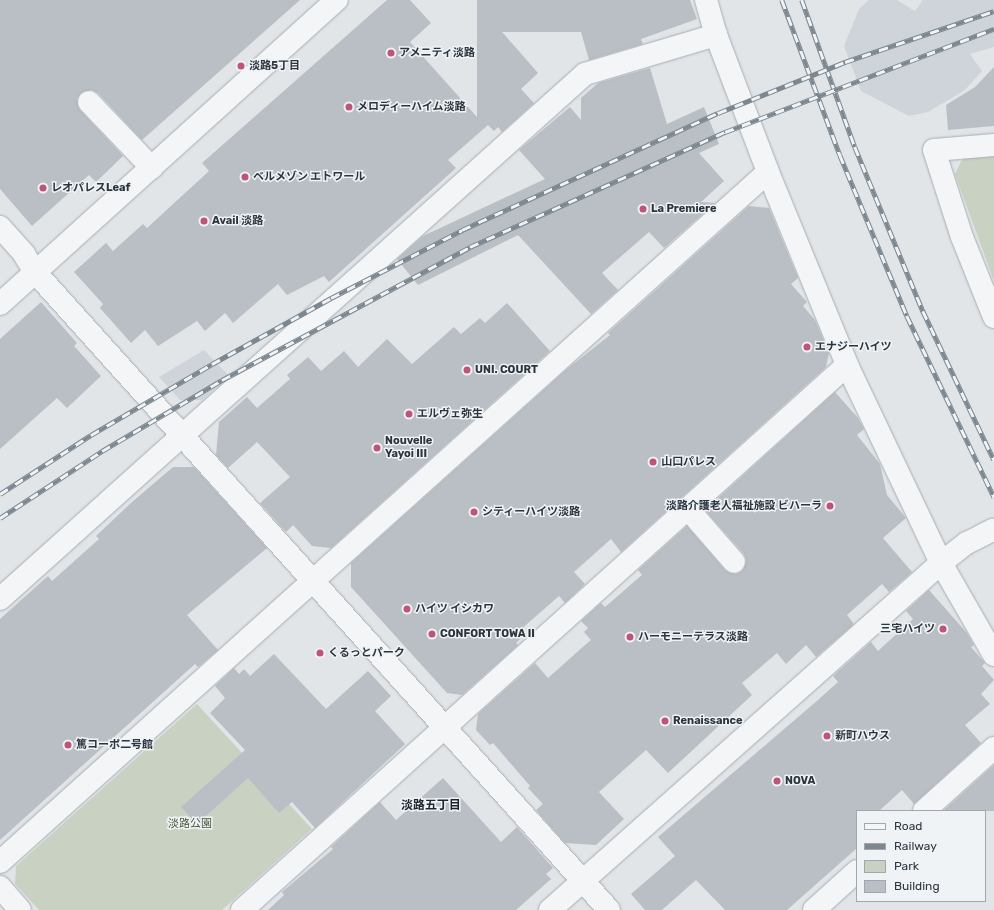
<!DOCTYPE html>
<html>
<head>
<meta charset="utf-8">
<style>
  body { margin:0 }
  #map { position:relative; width:994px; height:910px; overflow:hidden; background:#e1e5e8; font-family:Rubik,"Noto Sans JP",sans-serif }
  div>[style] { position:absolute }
  .built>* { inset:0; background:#cfd4da }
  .green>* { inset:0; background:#c9d1c3 }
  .building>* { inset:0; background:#b9bfc4 }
  .roads { filter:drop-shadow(0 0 1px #a7adb2) drop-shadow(0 0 1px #a7adb2) }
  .minor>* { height:22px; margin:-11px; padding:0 11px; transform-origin:11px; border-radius:11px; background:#f3f5f7 }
  .tertiary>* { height:22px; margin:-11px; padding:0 11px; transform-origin:11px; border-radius:11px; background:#f3f5f7 }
  .rail>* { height:4.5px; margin-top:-2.25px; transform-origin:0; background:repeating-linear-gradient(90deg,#f0f3f6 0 9px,#7c8790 0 18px); box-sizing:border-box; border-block:1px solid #7c8790 }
  .dots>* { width:11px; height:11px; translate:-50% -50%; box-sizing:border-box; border:2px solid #f0f3f6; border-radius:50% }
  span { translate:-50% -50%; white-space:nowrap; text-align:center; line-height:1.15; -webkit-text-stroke:3px #f0f3f6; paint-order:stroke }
  .poi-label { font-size:11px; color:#2b353e; font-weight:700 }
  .left { translate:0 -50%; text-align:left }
  .right { translate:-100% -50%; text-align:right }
  .park-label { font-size:11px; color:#45583a }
  .neighbourhood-label { font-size:12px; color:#1d262f; font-weight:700 }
  .legend { position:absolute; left:856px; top:810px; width:130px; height:92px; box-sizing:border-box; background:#f0f3f6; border:1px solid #a1a7ac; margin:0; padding:5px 7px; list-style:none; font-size:12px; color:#2b353e }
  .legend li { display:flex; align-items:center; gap:8px; height:20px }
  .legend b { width:20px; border:1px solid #a1a7ac }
</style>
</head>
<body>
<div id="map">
  <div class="built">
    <i style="clip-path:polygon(869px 0,897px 0,915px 11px,923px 0,994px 0,994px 47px,970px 54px,982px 71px,965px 90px,928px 112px,909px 116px,861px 91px,844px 46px,859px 9px)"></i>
    <i style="clip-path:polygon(204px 350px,229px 376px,202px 400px,180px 400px,159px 377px)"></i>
  </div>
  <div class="green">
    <i style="clip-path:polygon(994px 155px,994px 281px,955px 174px,963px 158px)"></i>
    <i style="clip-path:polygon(197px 704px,312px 829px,222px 910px,39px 910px,15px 884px,16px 866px)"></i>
  </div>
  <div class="building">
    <i style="clip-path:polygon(0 0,300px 0,142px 140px,98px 93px,92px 90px,81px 93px,77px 99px,80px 110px,123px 156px,96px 182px,89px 175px,32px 226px,0 189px)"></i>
    <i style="clip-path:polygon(387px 0,410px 0,431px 23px,410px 42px,477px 117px,477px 0,690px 0,697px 19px,641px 39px,643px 44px,589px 60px,581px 32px,502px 32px,538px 73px,521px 89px,534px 103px,502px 132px,498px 127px,494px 131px,488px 125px,448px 160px,456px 168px,329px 282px,324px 276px,287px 295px,278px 284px,233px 323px,225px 313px,205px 331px,197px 321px,158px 346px,145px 330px,131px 343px,100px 308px,103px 304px,74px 272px,106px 243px,113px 251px,143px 224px,147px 228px,209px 171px,202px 163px)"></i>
    <i style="clip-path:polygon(994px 67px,994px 126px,948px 130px,946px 105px,975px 87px)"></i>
    <i style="clip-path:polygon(650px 68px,667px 124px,704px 107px,719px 144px,699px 153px,724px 181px,701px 202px,715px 203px,664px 248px,649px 232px,602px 273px,618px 290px,591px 314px,518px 235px,418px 285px,397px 259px,423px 236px,545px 179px,519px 150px,570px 107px,581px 120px,581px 98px,598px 83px)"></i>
    <i style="clip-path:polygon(749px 206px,769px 208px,798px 278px,791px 284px,807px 302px,803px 306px,815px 320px,829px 353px,826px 367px,621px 552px,611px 539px,574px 572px,585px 584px,565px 603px,559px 596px,519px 631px,523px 636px,516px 643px,518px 645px,462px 695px,447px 693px,351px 587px,351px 563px,567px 369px,610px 335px,608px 333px)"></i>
    <i style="clip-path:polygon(41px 302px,77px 343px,74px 346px,101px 376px,67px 408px,57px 398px,0 449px,0 339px)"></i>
    <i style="clip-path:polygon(507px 303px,550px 351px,331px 548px,312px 546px,293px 525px,286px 532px,260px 503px,290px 477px,257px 442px,228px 468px,216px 455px,219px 422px,247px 397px,257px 408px,290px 379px,287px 375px,308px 357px,321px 371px,344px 351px,358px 367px,387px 339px,412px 364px,454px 327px,461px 334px,480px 318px,485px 323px)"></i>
    <i style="clip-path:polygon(835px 392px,858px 418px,864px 429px,857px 435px,880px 464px,887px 495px,906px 518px,883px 538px,912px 572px,889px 592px,882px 584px,847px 615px,854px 624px,816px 657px,806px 645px,786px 664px,777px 653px,742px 683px,752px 695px,668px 773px,646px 750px,599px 792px,624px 819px,596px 845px,565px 843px,536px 810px,543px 804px,528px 788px,530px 786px,493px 743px,490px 745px,476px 730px,478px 714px,535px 663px,548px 678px,585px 645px,591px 640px,584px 632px,588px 628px,581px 621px,601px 603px,605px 607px,642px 575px,638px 570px,687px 526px,725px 570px,736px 574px,742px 571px,746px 560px,744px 554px,705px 510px)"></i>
    <i style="clip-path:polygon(173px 467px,194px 467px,267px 548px,187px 615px,218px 650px,198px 667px,195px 664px,0 840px,0 619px,48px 576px,52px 581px,99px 539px,96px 536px,132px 502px)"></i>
    <i style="clip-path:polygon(929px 590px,966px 632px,974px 645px,971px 647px,985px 663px,982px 666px,994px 680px,981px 694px,990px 704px,965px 725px,981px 743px,914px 804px,902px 790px,879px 811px,857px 811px,857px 848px,787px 910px,725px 910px,696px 880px,662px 910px,645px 910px,631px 894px,675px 856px,658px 837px,818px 700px,838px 682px,833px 676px,871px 642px,878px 651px,913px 619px,906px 611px)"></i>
    <i style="clip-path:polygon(274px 654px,326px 709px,368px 671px,391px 696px,375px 711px,405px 744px,315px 828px,292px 802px,279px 813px,248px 778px,197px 824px,181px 807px,245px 750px,210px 713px,225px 698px,215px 686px,234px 668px,239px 674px,244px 669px,250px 676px)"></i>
    <i style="clip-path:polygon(994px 765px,994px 811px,943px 811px)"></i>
    <i style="clip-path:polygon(443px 778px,501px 842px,517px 827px,553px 868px,546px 874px,551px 879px,516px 910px,268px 910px,284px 895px,282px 892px,333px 849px,331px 847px,380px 802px,396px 820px)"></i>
  </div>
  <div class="roads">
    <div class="minor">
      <i style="left:706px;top:0;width:36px;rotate:74deg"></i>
      <i style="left:716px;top:35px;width:147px;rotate:69.2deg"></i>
      <i style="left:768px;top:172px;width:209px;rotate:67.7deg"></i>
      <i style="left:847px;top:365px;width:219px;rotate:64.6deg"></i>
      <i style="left:941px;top:563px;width:106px;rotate:60.1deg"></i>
      <i style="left:89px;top:102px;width:91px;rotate:46.3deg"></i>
      <i style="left:994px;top:145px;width:60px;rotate:175.2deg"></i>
      <i style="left:934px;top:150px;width:91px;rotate:72.2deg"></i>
      <i style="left:962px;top:237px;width:86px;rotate:68.2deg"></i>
      <i style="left:0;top:227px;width:36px;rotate:48deg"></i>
      <i style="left:24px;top:254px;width:21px;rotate:59deg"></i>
      <i style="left:688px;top:509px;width:70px;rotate:49deg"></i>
      <i style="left:941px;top:563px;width:33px;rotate:-38deg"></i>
      <i style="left:967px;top:543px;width:29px;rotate:-27deg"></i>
    </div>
    <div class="tertiary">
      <i style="left:35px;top:272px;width:858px;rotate:48.02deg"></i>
      <i style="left:0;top:304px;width:454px;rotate:-42.1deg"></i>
      <i style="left:0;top:599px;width:786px;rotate:-41.91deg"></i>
      <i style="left:585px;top:74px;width:137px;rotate:-16.6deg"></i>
      <i style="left:924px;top:811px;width:94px;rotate:-42deg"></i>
      <i style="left:0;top:862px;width:1032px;rotate:-41.94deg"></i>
      <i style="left:0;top:887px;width:30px;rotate:49deg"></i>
      <i style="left:242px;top:910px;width:814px;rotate:-42.01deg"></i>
      <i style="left:550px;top:910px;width:523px;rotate:-41.59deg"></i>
      <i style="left:814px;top:910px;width:58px;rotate:-42.2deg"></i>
    </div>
  </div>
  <div class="rail">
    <i style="left:782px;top:0;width:165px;rotate:69.5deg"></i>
    <i style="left:840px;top:155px;width:174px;rotate:67.4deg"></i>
    <i style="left:907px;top:316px;width:201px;rotate:64.3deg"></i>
    <i style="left:802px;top:0;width:156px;rotate:70.2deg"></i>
    <i style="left:855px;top:147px;width:178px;rotate:67.5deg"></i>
    <i style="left:923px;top:311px;width:165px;rotate:64.5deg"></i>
    <i style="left:0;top:494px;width:108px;rotate:-33deg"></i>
    <i style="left:91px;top:435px;width:140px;rotate:-30.4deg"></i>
    <i style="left:212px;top:364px;width:136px;rotate:-29deg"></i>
    <i style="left:331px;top:298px;width:148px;rotate:-27.4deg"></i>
    <i style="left:462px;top:230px;width:281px;rotate:-24.6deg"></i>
    <i style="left:718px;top:113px;width:137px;rotate:-21.9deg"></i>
    <i style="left:845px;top:62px;width:157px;rotate:-18.9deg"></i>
    <i style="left:0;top:518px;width:122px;rotate:-33.3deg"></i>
    <i style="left:102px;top:451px;width:139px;rotate:-30.6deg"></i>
    <i style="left:222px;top:380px;width:281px;rotate:-28.2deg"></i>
    <i style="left:470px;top:247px;width:280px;rotate:-24.3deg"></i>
    <i style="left:725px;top:132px;width:288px;rotate:-21deg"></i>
  </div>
  <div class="dots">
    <i style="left:391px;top:53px;background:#bf5378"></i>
    <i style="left:241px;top:66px;background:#bf5378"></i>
    <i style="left:349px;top:107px;background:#bf5378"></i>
    <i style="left:245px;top:177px;background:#bf5378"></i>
    <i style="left:43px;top:188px;background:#bf5378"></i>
    <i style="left:643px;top:209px;background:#bf5378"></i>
    <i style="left:204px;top:221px;background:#bf5378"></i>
    <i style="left:807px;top:347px;background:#bf5378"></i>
    <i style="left:467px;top:370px;background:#bf5378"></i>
    <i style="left:409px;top:414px;background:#bf5378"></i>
    <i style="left:377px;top:448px;background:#bf5378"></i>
    <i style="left:653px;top:462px;background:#bf5378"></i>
    <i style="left:830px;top:506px;background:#bf5378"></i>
    <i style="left:474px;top:512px;background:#bf5378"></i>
    <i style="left:407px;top:609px;background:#bf5378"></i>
    <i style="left:943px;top:629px;background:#bf5378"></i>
    <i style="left:432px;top:634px;background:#bf5378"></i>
    <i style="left:630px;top:637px;background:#bf5378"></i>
    <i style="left:320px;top:653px;background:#bf5378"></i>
    <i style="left:665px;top:721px;background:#bf5378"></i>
    <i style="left:827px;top:736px;background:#bf5378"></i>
    <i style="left:68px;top:745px;background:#bf5378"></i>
    <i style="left:777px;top:781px;background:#bf5378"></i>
  </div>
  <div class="poi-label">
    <span class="left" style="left:399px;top:53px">アメニティ淡路</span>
    <span class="left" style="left:249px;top:66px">淡路5丁目</span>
    <span class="left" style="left:357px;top:107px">メロディーハイム淡路</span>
    <span class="left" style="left:253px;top:177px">ベルメゾン エトワール</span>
    <span class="left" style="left:51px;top:188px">レオパレスLeaf</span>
    <span class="left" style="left:651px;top:209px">La Premiere</span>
    <span class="left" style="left:212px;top:221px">Avail 淡路</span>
    <span class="left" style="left:815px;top:347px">エナジーハイツ</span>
    <span class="left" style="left:475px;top:370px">UNI. COURT</span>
    <span class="left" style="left:417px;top:414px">エルヴェ弥生</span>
    <span class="left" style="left:385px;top:448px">Nouvelle<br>Yayoi III</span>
    <span class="left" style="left:661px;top:462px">山口パレス</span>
    <span class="right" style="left:822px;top:506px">淡路介護老人福祉施設 ビハーラ</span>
    <span class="left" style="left:482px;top:512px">シティーハイツ淡路</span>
    <span class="left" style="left:415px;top:609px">ハイツ イシカワ</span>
    <span class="right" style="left:935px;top:629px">三宅ハイツ</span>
    <span class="left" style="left:440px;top:634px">CONFORT TOWA II</span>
    <span class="left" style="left:638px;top:637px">ハーモニーテラス淡路</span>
    <span class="left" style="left:328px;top:653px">くるっとパーク</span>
    <span class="left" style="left:673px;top:721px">Renaissance</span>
    <span class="left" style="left:835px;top:736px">新町ハウス</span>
    <span class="left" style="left:76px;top:745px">篤コーポ二号館</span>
    <span class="left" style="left:785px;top:781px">NOVA</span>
  </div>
  <div class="park-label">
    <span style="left:190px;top:824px">淡路公園</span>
  </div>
  <div class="neighbourhood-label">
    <span style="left:431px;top:806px">淡路五丁目</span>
  </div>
  <ul class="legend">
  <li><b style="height:5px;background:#f3f5f7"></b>Road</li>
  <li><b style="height:5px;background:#7c8790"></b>Railway</li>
  <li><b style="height:11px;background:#c9d1c3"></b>Park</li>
  <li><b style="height:11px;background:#b9bfc4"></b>Building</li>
  </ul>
</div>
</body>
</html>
